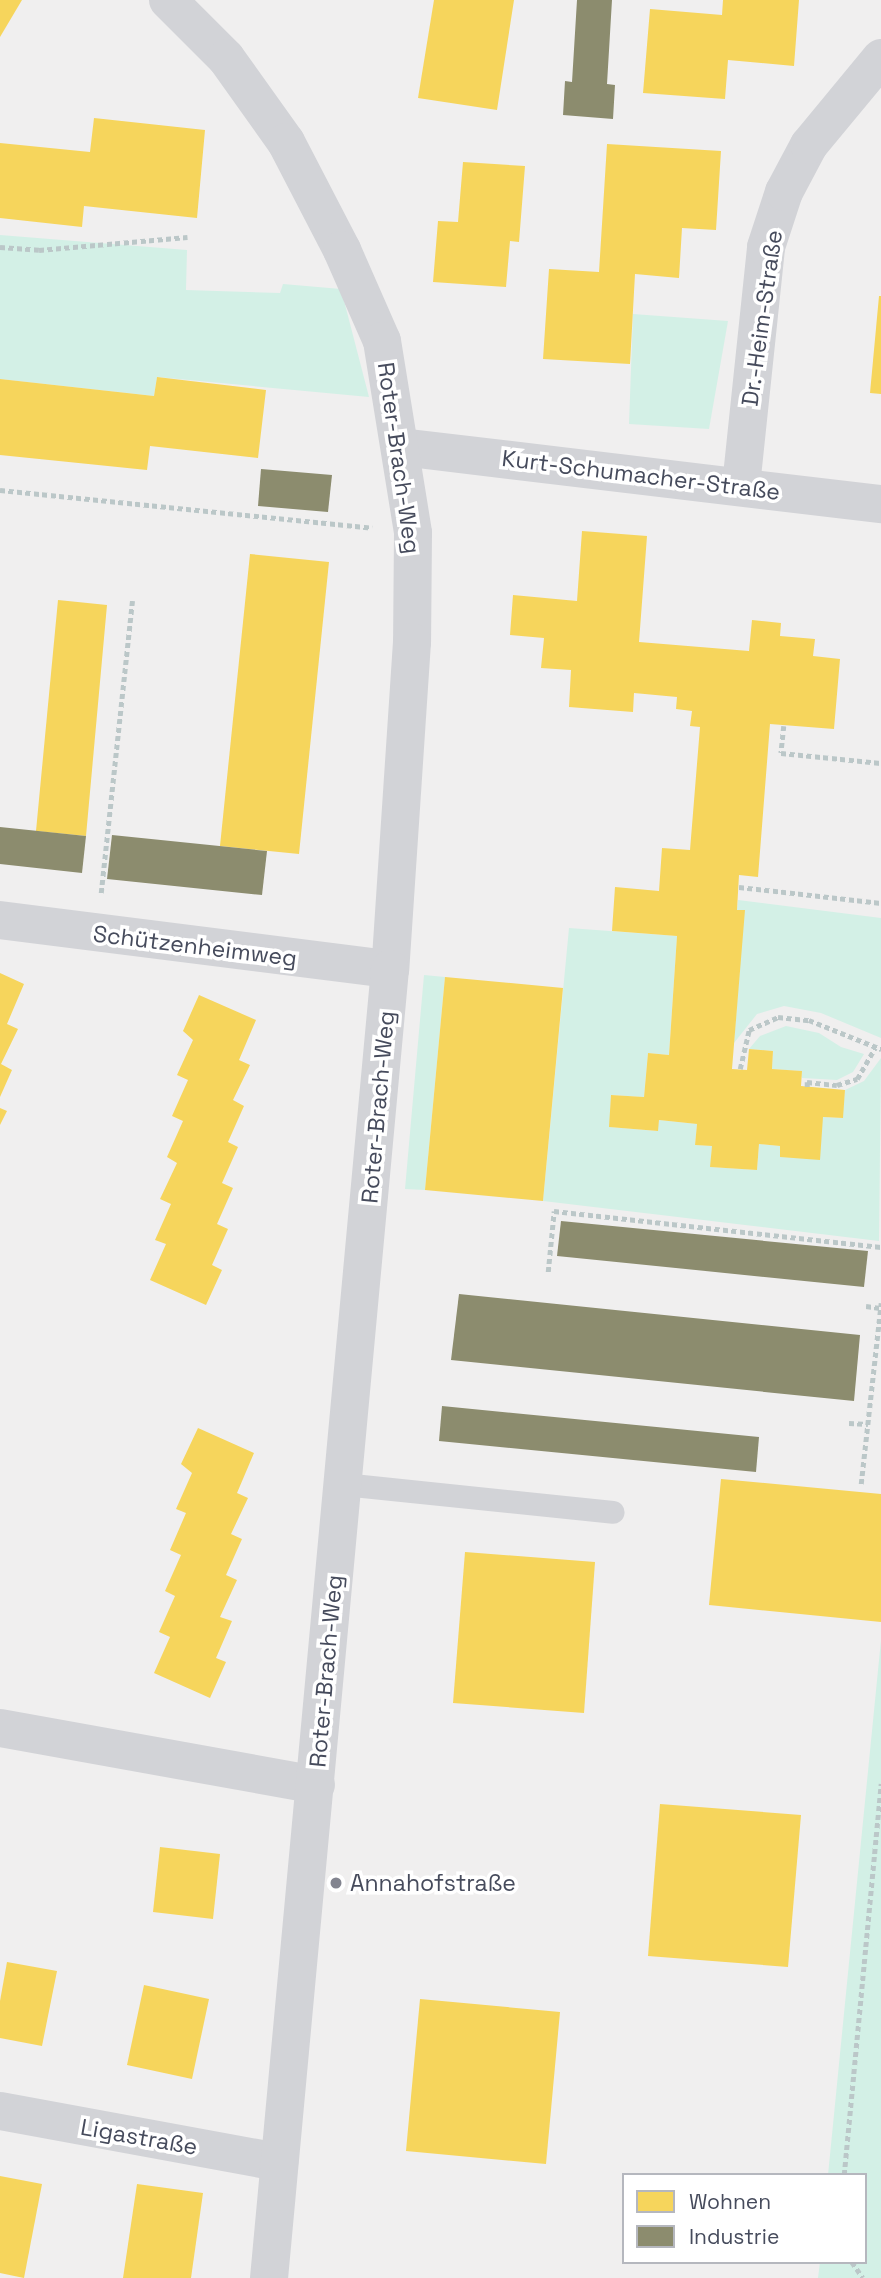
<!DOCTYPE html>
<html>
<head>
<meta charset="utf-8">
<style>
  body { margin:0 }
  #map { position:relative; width:881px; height:2278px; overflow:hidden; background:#f0efef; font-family:"Space Grotesk",sans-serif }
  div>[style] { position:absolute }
  .green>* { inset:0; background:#d3f0e6 }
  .homes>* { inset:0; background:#f6d55c }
  .industry>* { inset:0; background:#8c8c6e }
  .path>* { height:4.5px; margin-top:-2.25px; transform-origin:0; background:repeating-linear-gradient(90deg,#bbc7c8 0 5px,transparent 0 8.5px) }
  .service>* { height:23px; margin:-11.5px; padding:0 11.5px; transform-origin:11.5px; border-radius:11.5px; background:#d2d3d7 }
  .minor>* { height:38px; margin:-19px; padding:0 19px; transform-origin:19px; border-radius:19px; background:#d2d3d7 }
  .tertiary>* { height:38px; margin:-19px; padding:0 19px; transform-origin:19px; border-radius:19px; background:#d2d3d7 }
  .dots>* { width:19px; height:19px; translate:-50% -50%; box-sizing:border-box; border:4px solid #fff; border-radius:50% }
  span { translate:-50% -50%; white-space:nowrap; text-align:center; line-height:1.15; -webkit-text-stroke:7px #fff; paint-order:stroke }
  .street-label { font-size:23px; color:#464b5c }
  .poi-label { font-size:23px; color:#464b5c }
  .left { translate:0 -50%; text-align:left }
  .legend { position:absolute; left:622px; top:2173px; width:245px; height:91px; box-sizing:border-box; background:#fff; border:2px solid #b5b7be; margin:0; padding:9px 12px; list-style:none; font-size:21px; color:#464b5c }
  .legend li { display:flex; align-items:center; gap:14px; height:35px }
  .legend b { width:35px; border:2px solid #b5b7be }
</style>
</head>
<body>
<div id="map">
  <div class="green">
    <i style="clip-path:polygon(0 235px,187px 250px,186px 290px,280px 293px,283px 284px,341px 289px,369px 397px,157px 377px,154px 396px,0 379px)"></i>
    <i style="clip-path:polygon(633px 314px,728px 321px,709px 429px,629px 424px)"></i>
    <i style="clip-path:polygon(738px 900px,881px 918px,881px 1038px,821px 1013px,784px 1006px,757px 1014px,734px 1043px,744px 910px,737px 910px)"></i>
    <i style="clip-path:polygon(569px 928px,677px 936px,669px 1055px,648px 1053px,644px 1097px,611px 1095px,610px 1127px,657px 1131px,659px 1120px,697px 1124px,695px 1145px,712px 1146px,711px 1167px,757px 1170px,759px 1144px,780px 1146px,780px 1157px,823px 1117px,842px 1118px,845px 1090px,864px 1081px,881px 1058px,879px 1241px,543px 1201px)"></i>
    <i style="clip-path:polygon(424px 975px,445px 977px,425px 1190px,405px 1189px)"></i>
    <i style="clip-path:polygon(786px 1026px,819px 1033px,841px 1047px,864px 1054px,853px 1072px,837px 1080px,802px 1078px,801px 1071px,772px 1069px,773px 1051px,749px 1049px,760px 1036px)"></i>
    <i style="clip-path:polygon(881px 1640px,881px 2278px,818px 2278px,820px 2262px,865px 2262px,865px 2175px,828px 2175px)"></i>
  </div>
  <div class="homes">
    <i style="clip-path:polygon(0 0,22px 0,0 37px)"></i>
    <i style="clip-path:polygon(434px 0,514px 0,497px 110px,418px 98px)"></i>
    <i style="clip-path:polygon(723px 0,799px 0,794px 66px,728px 60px,725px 99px,643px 93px,650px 9px,722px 15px)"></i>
    <i style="clip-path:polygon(94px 118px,205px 130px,197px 218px,84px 206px,82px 227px,0 218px,0 143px,90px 152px)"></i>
    <i style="clip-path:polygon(607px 144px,721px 151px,716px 230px,682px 228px,679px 278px,635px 274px,630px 364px,543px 359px,549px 269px,599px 272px)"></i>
    <i style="clip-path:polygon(463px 162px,525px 166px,519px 242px,510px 241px,506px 287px,433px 282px,438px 221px,458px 222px)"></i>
    <i style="clip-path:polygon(879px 296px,881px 296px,881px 394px,870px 393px)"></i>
    <i style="clip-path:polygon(157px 377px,266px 390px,258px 458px,150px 446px,147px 470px,0 455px,0 379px,154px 396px)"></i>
    <i style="clip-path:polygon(582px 531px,647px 536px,639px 642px,749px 651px,752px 620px,781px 623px,780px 636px,815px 639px,813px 656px,840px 659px,834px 729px,770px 724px,758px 877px,739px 875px,737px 910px,745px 910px,732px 1069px,747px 1070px,749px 1049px,773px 1051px,772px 1069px,802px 1071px,801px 1086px,845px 1090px,843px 1118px,823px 1117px,820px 1160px,780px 1157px,780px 1146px,759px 1144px,757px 1170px,710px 1167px,712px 1146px,695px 1145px,697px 1124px,659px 1120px,658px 1131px,609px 1127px,611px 1095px,644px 1097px,648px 1053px,669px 1055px,677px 936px,612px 931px,615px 887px,659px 891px,662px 848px,690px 850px,700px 727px,690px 726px,692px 711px,676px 709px,677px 697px,634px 693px,633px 712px,569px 707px,571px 670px,541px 668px,544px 638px,510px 635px,513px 595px,577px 601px)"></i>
    <i style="clip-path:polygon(250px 554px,329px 562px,299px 854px,220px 846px)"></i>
    <i style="clip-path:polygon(58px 600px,107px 605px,86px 836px,36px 831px)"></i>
    <i style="clip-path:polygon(0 973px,24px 984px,7px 1024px,18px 1029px,1px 1064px,12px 1070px,0 1097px)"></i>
    <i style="clip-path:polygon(445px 977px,563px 988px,543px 1201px,425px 1190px)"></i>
    <i style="clip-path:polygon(199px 995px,256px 1020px,239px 1060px,250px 1065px,233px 1100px,244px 1106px,228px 1142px,238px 1147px,222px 1183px,233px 1188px,217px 1224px,228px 1229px,212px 1265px,222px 1270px,206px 1305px,150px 1280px,166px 1244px,155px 1240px,171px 1204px,160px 1199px,177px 1163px,167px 1157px,183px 1121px,172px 1116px,188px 1080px,177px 1075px,193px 1040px,183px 1031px)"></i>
    <i style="clip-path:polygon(0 1108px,7px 1111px,0 1125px)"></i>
    <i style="clip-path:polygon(198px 1428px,254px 1453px,237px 1493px,248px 1498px,231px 1534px,242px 1539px,226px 1575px,237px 1580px,220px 1617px,232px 1621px,216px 1658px,226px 1662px,210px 1698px,154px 1673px,170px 1637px,159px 1632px,175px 1596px,165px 1591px,181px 1555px,170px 1550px,186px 1513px,176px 1509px,192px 1473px,181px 1464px)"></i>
    <i style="clip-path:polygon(721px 1479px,881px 1494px,881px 1622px,709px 1605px)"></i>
    <i style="clip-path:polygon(465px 1552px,595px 1562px,584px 1713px,453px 1703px)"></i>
    <i style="clip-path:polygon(660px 1804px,801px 1815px,788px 1967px,648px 1956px)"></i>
    <i style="clip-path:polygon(160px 1847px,220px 1854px,213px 1919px,153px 1912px)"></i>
    <i style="clip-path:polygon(7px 1962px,57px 1971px,42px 2046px,0 2038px,0 2001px)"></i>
    <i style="clip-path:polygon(144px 1985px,209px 1999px,192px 2079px,127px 2065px)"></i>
    <i style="clip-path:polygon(420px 1999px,560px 2012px,546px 2164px,406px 2151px)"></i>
    <i style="clip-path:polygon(0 2176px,42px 2184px,24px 2278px,0 2273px)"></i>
    <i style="clip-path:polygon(137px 2184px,203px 2193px,191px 2278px,123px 2278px)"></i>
  </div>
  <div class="industry">
    <i style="clip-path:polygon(577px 0,612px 0,607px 84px,615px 85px,613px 119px,563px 115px,565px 81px,572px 82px)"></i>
    <i style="clip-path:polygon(261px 469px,332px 475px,328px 512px,258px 506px)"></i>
    <i style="clip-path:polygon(0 827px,86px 836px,82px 873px,0 864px)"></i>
    <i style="clip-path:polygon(112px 835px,267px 851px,262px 895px,107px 879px)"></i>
    <i style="clip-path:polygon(561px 1221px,868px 1251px,864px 1287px,557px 1256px)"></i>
    <i style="clip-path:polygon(459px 1294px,860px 1335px,854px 1401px,451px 1360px)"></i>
    <i style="clip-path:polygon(442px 1406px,759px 1437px,756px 1472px,439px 1441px)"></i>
  </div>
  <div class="path">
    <i style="left:0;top:247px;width:39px;rotate:4deg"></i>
    <i style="left:39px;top:250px;width:149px;rotate:-5deg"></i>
    <i style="left:0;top:490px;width:374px;rotate:5.8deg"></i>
    <i style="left:784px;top:726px;width:27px;rotate:96deg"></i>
    <i style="left:781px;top:753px;width:100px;rotate:5.7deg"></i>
    <i style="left:739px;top:887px;width:143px;rotate:6.4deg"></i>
    <i style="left:101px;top:893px;width:294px;rotate:-83.9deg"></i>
    <i style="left:740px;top:1069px;width:40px;rotate:-77deg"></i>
    <i style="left:749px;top:1030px;width:32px;rotate:-24deg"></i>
    <i style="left:778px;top:1017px;width:31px;rotate:6deg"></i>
    <i style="left:809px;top:1020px;width:78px;rotate:21.9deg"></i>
    <i style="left:807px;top:1087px;width:5px;rotate:-90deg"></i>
    <i style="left:807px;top:1082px;width:30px;rotate:6deg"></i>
    <i style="left:837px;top:1085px;width:21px;rotate:-17deg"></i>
    <i style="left:857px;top:1079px;width:36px;rotate:-60deg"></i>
    <i style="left:548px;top:1272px;width:61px;rotate:-84.4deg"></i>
    <i style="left:554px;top:1211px;width:329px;rotate:6.3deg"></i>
    <i style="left:866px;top:1306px;width:14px;rotate:8deg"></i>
    <i style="left:849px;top:1423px;width:19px;rotate:3deg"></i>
    <i style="left:861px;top:1484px;width:182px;rotate:-83.7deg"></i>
    <i style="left:844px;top:2175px;width:393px;rotate:-84.6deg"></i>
    <i style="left:852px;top:2262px;width:19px;rotate:55deg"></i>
  </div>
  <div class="service">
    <i style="left:343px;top:1484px;width:271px;rotate:5.9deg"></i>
  </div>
  <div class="minor">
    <i style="left:401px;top:447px;width:483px;rotate:6.8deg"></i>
    <i style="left:741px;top:486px;width:240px;rotate:-84deg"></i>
    <i style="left:766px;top:247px;width:58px;rotate:-71.9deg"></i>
    <i style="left:784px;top:192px;width:53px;rotate:-62deg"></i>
    <i style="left:809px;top:145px;width:113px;rotate:-50.4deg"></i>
    <i style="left:0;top:920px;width:393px;rotate:7.2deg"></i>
    <i style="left:0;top:1728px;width:321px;rotate:10.2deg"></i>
    <i style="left:0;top:2111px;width:284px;rotate:10.4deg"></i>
  </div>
  <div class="tertiary">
    <i style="left:168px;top:0;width:82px;rotate:45deg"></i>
    <i style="left:226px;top:58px;width:103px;rotate:54.5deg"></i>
    <i style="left:286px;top:142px;width:122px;rotate:62.6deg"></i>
    <i style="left:342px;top:250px;width:99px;rotate:66.3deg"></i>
    <i style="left:382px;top:341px;width:194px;rotate:80.8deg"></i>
    <i style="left:413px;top:533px;width:109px;rotate:90.5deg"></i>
    <i style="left:412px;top:642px;width:328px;rotate:93.8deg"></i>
    <i style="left:390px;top:969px;width:1315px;rotate:95.28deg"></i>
  </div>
  <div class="dots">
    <i style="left:336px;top:1883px;background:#82848f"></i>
  </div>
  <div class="street-label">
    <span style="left:762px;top:318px;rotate:-82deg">Dr.-Heim-Straße</span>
    <span style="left:399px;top:458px;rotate:82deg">Roter-Brach-Weg</span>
    <span style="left:641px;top:475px;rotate:7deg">Kurt-Schumacher-Straße</span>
    <span style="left:195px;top:946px;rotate:7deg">Schützenheimweg</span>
    <span style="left:378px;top:1107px;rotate:-85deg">Roter-Brach-Weg</span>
    <span style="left:326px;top:1671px;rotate:-85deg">Roter-Brach-Weg</span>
    <span style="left:139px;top:2137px;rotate:10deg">Ligastraße</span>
  </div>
  <div class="poi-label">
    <span class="left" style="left:350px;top:1883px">Annahofstraße</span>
  </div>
  <ul class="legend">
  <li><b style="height:19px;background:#f6d55c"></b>Wohnen</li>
  <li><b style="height:19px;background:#8c8c6e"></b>Industrie</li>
  </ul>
</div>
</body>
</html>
